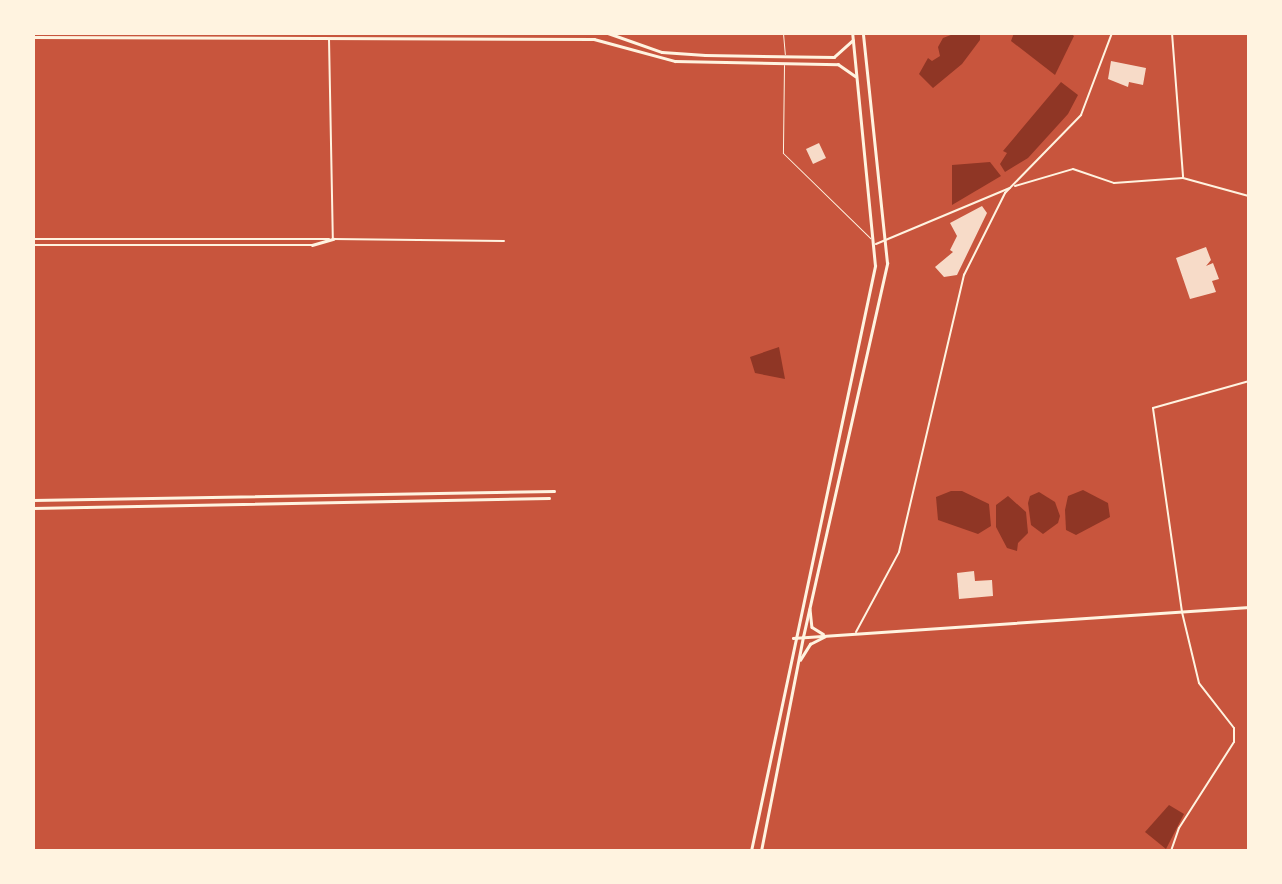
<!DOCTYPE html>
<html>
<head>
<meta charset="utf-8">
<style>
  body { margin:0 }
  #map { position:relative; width:1282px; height:884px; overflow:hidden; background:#c8553d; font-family:Inter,sans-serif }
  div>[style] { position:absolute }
  .water>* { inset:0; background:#8f3625 }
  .building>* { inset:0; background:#f7dbc8 }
  .service>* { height:1px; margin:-0.5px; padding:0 0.5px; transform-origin:0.5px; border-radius:0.5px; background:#fff3e0 }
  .minor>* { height:2px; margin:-1px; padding:0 1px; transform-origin:1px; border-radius:1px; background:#fff3e0 }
  .tertiary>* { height:2.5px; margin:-1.25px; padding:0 1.25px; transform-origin:1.25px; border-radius:1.25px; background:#fff3e0 }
  .secondary>* { height:2.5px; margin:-1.25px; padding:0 1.25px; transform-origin:1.25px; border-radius:1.25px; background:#fff3e0 }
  span { translate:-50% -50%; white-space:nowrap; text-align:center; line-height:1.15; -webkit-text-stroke:7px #fff3e0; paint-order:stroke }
  .frame { position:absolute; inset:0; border:35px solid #fff3e0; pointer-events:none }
</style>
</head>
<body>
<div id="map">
  <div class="water">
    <i style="clip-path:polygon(956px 33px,980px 33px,980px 40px,962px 64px,933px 88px,919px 74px,928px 58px,932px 61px,940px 56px,938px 47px,943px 38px)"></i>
    <i style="clip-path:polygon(1014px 33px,1070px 33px,1074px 36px,1055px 75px,1011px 41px)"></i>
    <i style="clip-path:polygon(1061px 82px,1078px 95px,1068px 114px,1028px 158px,1005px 172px,1000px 164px,1007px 153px,1003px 151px)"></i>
    <i style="clip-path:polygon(990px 162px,1001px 176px,952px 205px,952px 165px)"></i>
    <i style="clip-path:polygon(779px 347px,785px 379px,755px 373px,750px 357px)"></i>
    <i style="clip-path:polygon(1083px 490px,1108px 503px,1110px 517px,1076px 535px,1066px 530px,1065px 510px,1068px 496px)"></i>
    <i style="clip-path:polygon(951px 491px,962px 491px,989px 504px,991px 526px,978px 534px,938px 520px,936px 497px)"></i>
    <i style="clip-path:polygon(1039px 492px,1055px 502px,1060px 516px,1058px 523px,1043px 534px,1031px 525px,1028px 503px,1030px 496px)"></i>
    <i style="clip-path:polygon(1008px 496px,1026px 512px,1028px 533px,1018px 543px,1017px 551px,1007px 548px,996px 527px,996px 505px)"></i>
    <i style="clip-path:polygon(1169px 805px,1184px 814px,1166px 849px,1145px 832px)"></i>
  </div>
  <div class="building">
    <i style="clip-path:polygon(1111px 61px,1146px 68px,1143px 85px,1129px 82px,1128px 87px,1108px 79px)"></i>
    <i style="clip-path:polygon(819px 143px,826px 158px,813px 164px,806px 149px)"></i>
    <i style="clip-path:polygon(982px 206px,987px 213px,957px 275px,944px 277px,935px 267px,953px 252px,950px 250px,957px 236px,950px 223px)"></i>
    <i style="clip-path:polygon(1206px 247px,1211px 260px,1206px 266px,1213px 263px,1219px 279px,1212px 281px,1216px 292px,1190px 299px,1176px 258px)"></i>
    <i style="clip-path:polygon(974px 571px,975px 581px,992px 580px,993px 596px,959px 599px,957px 573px)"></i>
  </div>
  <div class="service">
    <i style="left:783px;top:33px;width:21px;rotate:85deg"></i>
    <i style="left:784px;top:65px;width:88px;rotate:90.7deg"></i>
    <i style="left:783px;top:153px;width:122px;rotate:44.3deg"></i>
  </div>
  <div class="minor">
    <i style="left:1172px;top:33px;width:144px;rotate:85.6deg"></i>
    <i style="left:329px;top:39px;width:200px;rotate:88.9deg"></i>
    <i style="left:333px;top:239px;width:171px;rotate:0.7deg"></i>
    <i style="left:1015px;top:186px;width:60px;rotate:-16.3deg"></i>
    <i style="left:1073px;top:169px;width:43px;rotate:18.9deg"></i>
    <i style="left:1114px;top:183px;width:69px;rotate:-4.1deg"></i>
    <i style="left:1183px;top:178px;width:68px;rotate:15.3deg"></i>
    <i style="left:876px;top:244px;width:145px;rotate:-22.7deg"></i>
    <i style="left:856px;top:632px;width:91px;rotate:-61.7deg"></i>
    <i style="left:899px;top:552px;width:285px;rotate:-76.8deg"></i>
    <i style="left:964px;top:275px;width:92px;rotate:-63.4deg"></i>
    <i style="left:1005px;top:193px;width:109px;rotate:-45.7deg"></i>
    <i style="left:1081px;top:115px;width:88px;rotate:-69.3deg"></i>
    <i style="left:1171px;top:851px;width:24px;rotate:-71deg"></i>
    <i style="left:1179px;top:828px;width:102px;rotate:-57.4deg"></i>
    <i style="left:1234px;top:742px;width:14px;rotate:-90deg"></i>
    <i style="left:1234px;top:728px;width:57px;rotate:-127.9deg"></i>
    <i style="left:1199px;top:683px;width:73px;rotate:-103.5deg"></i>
    <i style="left:1182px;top:612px;width:206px;rotate:-98.1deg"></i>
    <i style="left:1153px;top:408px;width:100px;rotate:-15.7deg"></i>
  </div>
  <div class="tertiary">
    <i style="left:608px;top:33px;width:57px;rotate:19.4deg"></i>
    <i style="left:662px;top:52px;width:43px;rotate:4deg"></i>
    <i style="left:705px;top:55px;width:129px;rotate:0.9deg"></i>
    <i style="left:834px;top:57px;width:25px;rotate:-42deg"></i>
    <i style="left:33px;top:37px;width:561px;rotate:0.2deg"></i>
    <i style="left:594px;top:39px;width:84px;rotate:15.2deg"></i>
    <i style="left:675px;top:61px;width:163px;rotate:1.1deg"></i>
    <i style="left:838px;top:64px;width:21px;rotate:35deg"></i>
    <i style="left:33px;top:239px;width:296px"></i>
    <i style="left:33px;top:245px;width:279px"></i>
    <i style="left:312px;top:245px;width:22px;rotate:-16deg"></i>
    <i style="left:33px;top:500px;width:521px;rotate:-0.99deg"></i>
    <i style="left:33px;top:508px;width:516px;rotate:-1.11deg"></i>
    <i style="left:810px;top:609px;width:18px;rotate:84deg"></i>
    <i style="left:812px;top:627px;width:13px;rotate:32deg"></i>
    <i style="left:793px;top:638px;width:457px;rotate:-3.9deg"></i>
    <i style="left:800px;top:660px;width:19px;rotate:-58deg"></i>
    <i style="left:810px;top:644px;width:16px;rotate:-27deg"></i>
  </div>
  <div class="secondary">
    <i style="left:751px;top:851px;width:598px;rotate:-78.03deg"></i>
    <i style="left:875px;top:266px;width:234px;rotate:-95.6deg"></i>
    <i style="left:761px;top:851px;width:218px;rotate:-78.9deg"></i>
    <i style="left:803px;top:637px;width:383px;rotate:-77.3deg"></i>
    <i style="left:887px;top:263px;width:231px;rotate:-96deg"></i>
  </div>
  <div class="frame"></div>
</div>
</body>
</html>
